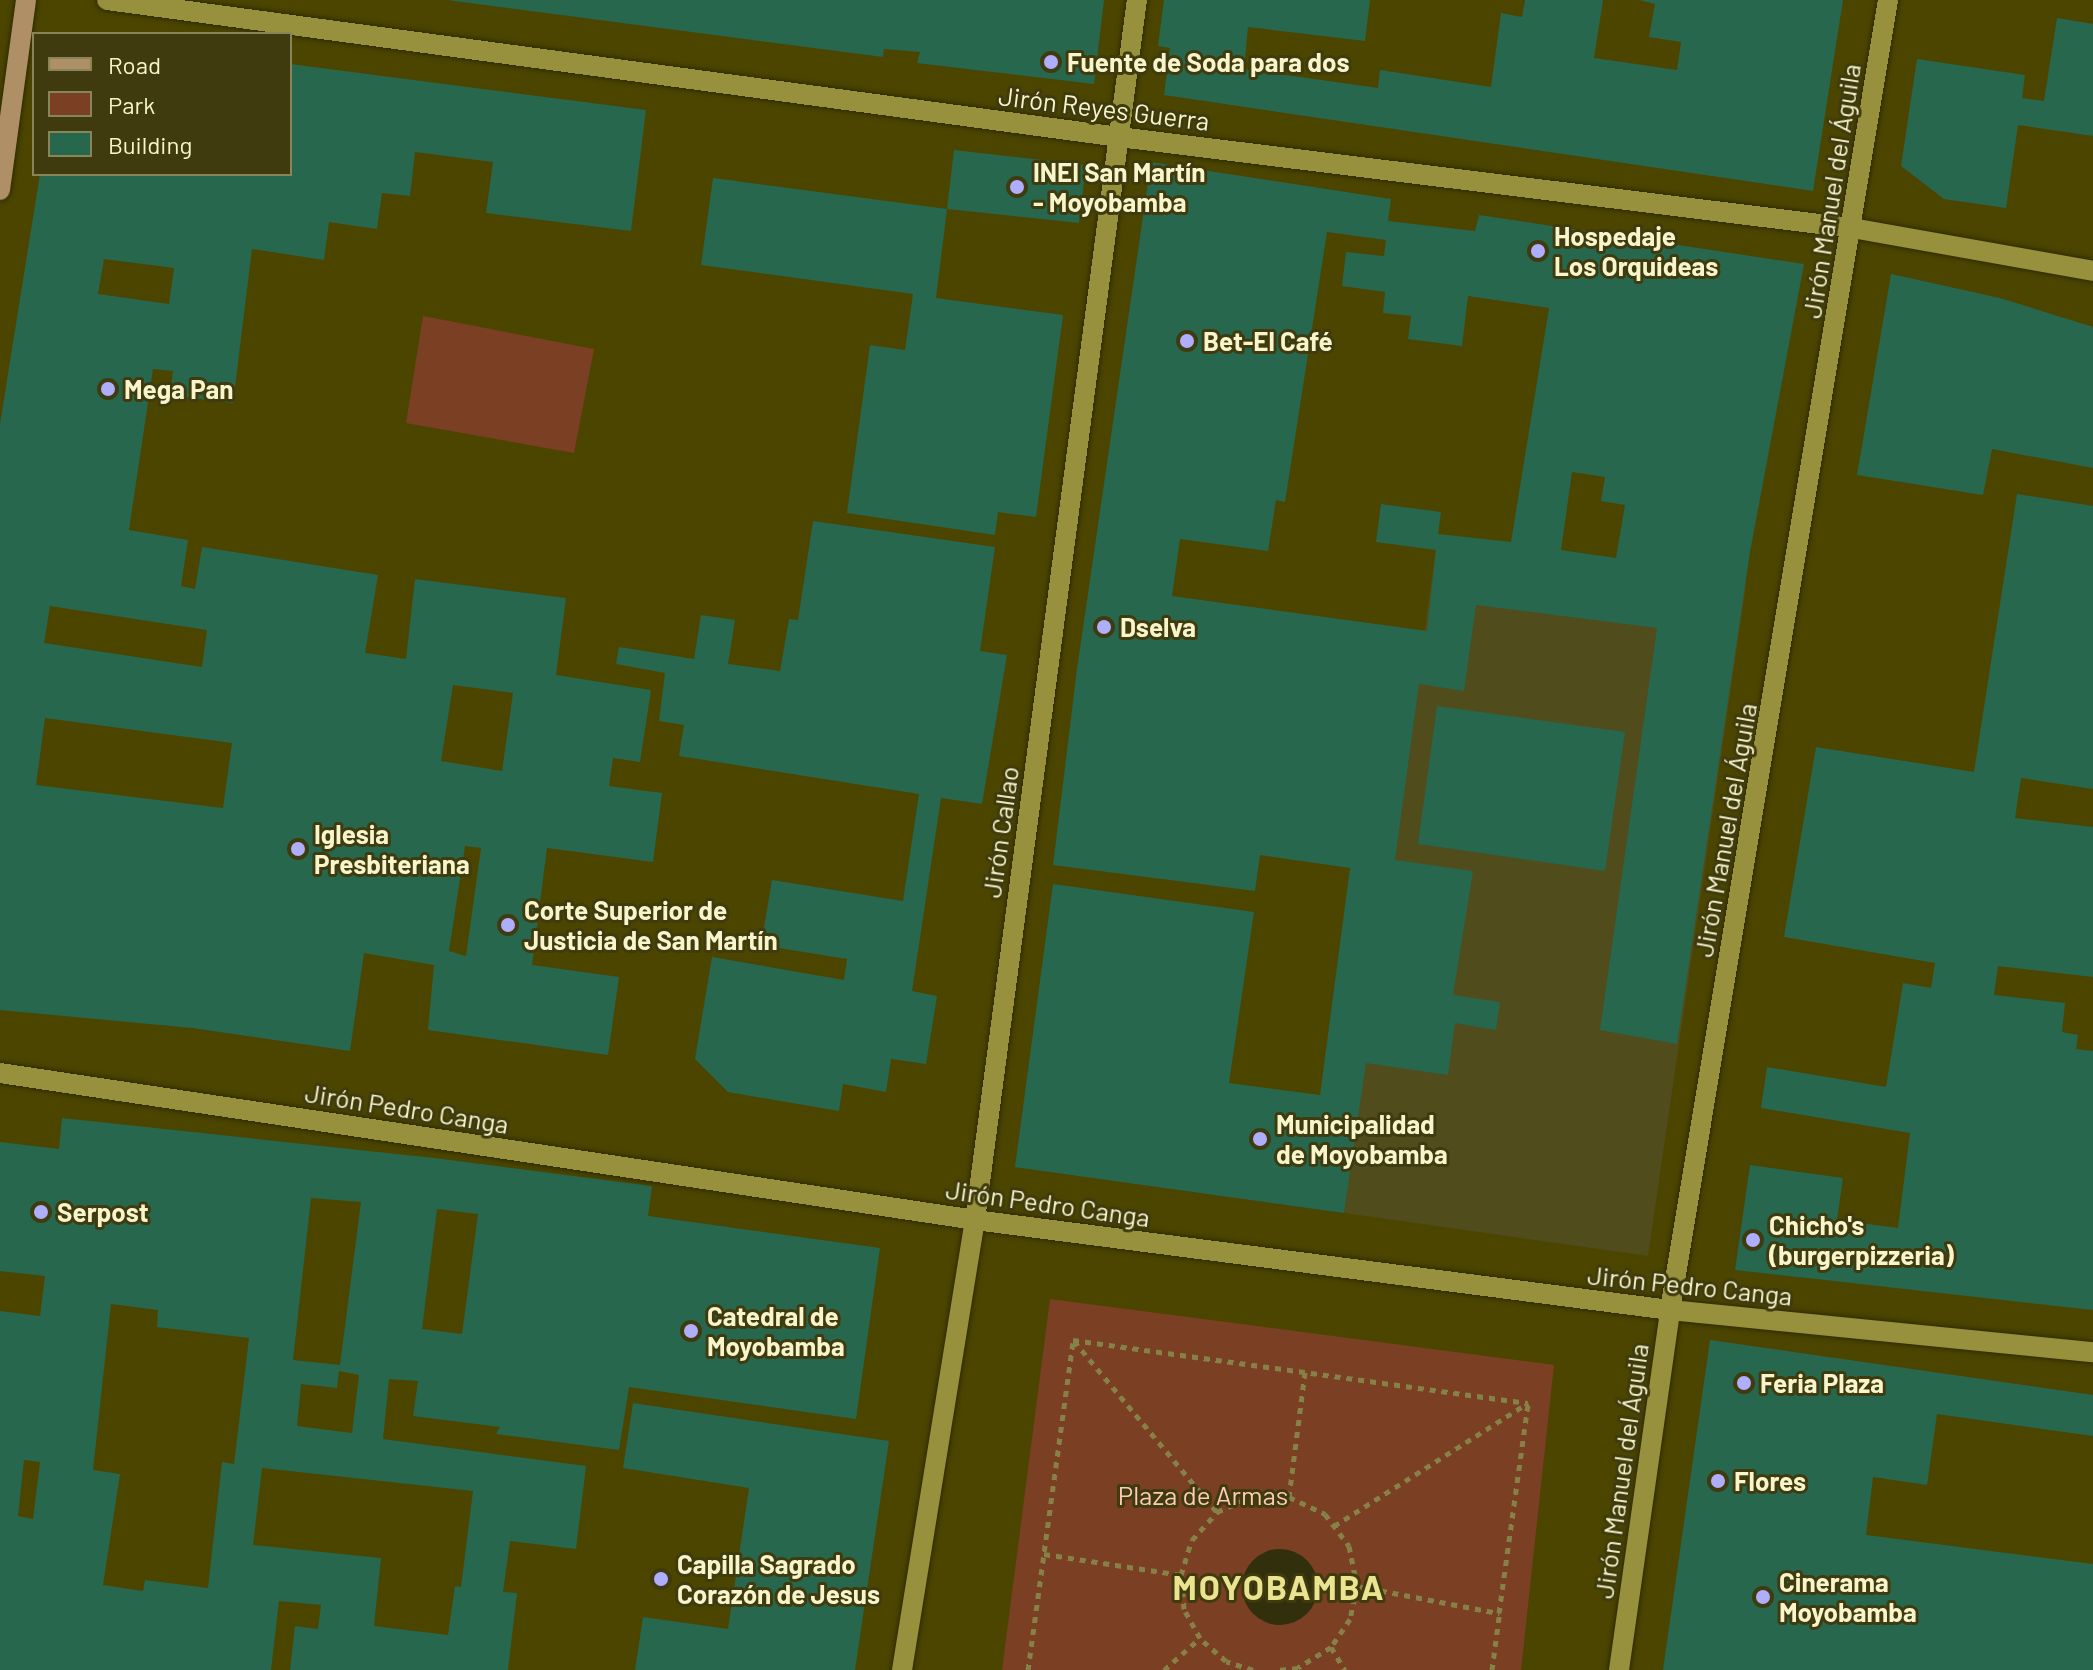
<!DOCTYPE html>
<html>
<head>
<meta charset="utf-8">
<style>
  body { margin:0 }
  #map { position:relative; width:2093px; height:1670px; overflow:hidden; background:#4b4500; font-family:Barlow,sans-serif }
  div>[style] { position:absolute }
  .built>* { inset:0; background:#504c1b }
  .green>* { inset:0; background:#7b3f24 }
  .water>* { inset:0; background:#322f0d }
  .round { border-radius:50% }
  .building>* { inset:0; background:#27674e }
  .path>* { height:5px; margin-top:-2.5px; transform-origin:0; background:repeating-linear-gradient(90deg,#868146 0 6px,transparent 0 12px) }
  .roads { filter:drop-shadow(0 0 2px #302b00) drop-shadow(0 0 2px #302b00) }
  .minor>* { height:20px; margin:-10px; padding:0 10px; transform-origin:10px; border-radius:10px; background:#97903d }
  .tertiary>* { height:20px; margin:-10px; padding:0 10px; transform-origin:10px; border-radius:10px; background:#97903d }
  .secondary>* { height:20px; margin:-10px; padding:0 10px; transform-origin:10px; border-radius:10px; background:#af8f65 }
  .dots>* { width:22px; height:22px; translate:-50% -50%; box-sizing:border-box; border:4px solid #3f3b0e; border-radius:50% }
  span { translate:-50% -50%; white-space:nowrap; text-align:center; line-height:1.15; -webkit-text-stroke:6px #3f3b0e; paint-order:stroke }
  .poi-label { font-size:26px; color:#f8f5cd; font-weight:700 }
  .left { translate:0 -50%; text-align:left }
  .street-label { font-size:26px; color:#f8f5cd }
  .park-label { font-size:26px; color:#fdcbb6 }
  .district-label { font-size:34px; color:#eae390; font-weight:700; letter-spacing:2px }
  .legend { position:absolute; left:32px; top:32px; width:260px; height:144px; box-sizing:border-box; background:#3f3b0e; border:2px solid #89855a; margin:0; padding:10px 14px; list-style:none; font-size:24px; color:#f8f5cd }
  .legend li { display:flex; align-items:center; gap:16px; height:40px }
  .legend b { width:40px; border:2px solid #89855a }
</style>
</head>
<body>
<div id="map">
  <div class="built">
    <i style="clip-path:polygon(1438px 534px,1615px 558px,1746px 585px,1648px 1256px,1344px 1213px)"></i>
  </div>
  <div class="green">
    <i style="clip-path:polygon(423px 316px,594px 349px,574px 453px,406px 423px)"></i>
    <i style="clip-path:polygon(1050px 1299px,1554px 1365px,1521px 1670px,1002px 1670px)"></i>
  </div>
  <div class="water">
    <i class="round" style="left:1242px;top:1549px;width:76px;height:76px"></i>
  </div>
  <div class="building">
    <i style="clip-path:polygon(447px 0,1104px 0,1094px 84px,917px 63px,920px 52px,884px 49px,883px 57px)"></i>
    <i style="clip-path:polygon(1164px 0,1370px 0,1365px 41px,1248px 27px,1244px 69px,1378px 88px,1380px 70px,1491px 87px,1501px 13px,1522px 17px,1525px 0,1603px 0,1594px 58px,1677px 70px,1681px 42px,1649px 37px,1655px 4px,1639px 0,1843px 0,1813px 191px,1164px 95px,1170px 48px,1158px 46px)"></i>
    <i style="clip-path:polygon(2057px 18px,2093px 24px,2093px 136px,2018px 125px,2006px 208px,1944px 199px,1901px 166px,1917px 59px,2025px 75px,2022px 98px,2044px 101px)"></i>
    <i style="clip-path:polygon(evenodd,290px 64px,646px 110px,631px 231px,486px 213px,493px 162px,415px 152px,410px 196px,382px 193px,377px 229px,329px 222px,324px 260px,252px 249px,233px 403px,170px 395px,173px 371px,153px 369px,129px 530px,188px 540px,181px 586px,195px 589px,202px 547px,378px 575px,365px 653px,406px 659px,415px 579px,566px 598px,556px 675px,651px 690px,640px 762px,613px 758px,609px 786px,662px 793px,653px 862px,547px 848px,532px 965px,619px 977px,608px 1055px,428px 1030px,434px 965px,364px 953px,350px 1051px,192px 1028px,0 1010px,0 424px,40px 174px,290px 174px,290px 64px,104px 259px,174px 268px,169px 304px,98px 294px,104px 259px,290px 64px,50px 606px,207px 630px,202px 667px,44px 643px,50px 606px,290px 64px,453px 685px,513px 693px,502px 771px,441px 761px,453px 685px,290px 64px,45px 718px,232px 743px,223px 808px,36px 785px,45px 718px,290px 64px,465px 846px,481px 848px,466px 956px,449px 951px,465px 846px)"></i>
    <i style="clip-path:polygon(954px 150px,1086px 165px,1079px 223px,947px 209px)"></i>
    <i style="clip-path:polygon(evenodd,1151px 162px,1391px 199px,1388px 221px,1475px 231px,1479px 215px,1804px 264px,1750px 552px,1677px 1044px,1600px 1030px,1657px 628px,1476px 605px,1464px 691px,1419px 684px,1395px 860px,1473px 871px,1453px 995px,1500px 1002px,1496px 1030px,1455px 1023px,1448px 1075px,1366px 1063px,1344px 1213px,1015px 1167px,1053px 884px,1254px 912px,1229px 1083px,1320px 1095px,1350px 868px,1260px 855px,1255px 891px,1053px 865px,1077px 669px,1151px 162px,1327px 232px,1386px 240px,1384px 256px,1346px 252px,1342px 286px,1385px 292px,1383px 313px,1411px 316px,1408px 339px,1462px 346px,1468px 296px,1549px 308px,1511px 542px,1438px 534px,1441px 512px,1381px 504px,1376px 542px,1436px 550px,1427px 631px,1172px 596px,1180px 539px,1268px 551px,1276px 500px,1285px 502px,1327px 232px,1151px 162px,1572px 472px,1605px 477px,1601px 501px,1625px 505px,1616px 558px,1561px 550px,1572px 472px)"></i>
    <i style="clip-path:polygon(713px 178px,947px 209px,936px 298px,1063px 315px,1036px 517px,998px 512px,995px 535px,847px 513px,870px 345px,905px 350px,913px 294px,701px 265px)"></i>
    <i style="clip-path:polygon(1891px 274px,2000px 298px,2093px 327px,2093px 468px,1992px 449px,1983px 495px,1857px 475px)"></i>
    <i style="clip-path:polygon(2017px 494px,2093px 506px,2093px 789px,2021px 778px,2015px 818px,2093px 827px,2093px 977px,1998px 966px,1994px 995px,2065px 1003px,2062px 1032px,2078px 1035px,2076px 1049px,2093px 1051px,2093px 1310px,1735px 1270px,1750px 1165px,1843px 1178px,1837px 1220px,1898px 1228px,1910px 1133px,1761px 1108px,1767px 1067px,1886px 1087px,1903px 983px,1931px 988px,1935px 963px,1784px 937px,1816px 747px,1974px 772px)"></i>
    <i style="clip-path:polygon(813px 521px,995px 547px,980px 651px,1007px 655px,982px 804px,941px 798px,912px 991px,937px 996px,926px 1064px,891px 1059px,886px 1092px,843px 1084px,839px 1111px,728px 1092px,695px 1059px,712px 957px,844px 980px,847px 959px,761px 945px,772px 880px,903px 901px,919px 794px,679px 756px,684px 725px,659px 721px,665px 673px,616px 664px,619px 647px,694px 659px,701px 615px,735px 620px,728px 664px,780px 671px,789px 619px,798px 620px)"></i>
    <i style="clip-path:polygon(1437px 706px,1625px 732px,1605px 871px,1418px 844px)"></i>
    <i style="clip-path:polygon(evenodd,62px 1118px,434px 1158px,652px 1186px,648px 1216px,880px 1248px,856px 1419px,629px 1387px,619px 1450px,496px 1434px,500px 1427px,413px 1416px,418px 1381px,389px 1379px,383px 1439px,586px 1466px,576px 1549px,510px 1541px,503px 1592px,517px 1593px,508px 1670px,290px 1670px,295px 1626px,318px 1629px,321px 1605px,279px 1601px,271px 1670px,0 1670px,0 1311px,40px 1316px,45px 1276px,0 1271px,0 1142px,59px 1149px,62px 1118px,311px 1198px,361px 1202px,340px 1365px,293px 1360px,311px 1198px,62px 1118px,437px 1209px,478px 1214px,462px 1334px,422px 1329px,437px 1209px,62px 1118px,111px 1304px,158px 1310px,157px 1327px,249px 1338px,234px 1464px,222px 1462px,208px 1588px,145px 1580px,143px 1591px,103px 1585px,120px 1474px,93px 1470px,111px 1304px,62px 1118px,339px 1371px,359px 1375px,352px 1433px,297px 1426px,301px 1384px,337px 1388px,339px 1371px,62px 1118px,24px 1460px,40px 1462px,33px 1519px,18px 1516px,24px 1460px,62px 1118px,262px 1468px,473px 1491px,461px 1587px,455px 1586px,448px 1635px,374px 1626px,381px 1558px,253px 1545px,262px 1468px)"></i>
    <i style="clip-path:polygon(1710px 1340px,2093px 1395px,2093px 1436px,1937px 1414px,1927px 1485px,1873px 1477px,1866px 1535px,2093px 1564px,2093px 1670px,1663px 1670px)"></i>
    <i style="clip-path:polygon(633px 1403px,889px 1441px,855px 1670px,635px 1670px,643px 1617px,728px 1629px,749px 1488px,623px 1468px)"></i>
  </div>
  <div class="path">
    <i style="left:1074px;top:1341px;width:223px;rotate:50.1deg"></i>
    <i style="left:1289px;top:1497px;width:126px;rotate:-82.7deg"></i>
    <i style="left:1334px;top:1526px;width:230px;rotate:-32.4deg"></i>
    <i style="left:1044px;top:1554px;width:139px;rotate:8.7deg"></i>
    <i style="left:1357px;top:1586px;width:145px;rotate:10.8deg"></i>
    <i style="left:1499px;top:1613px;width:212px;rotate:-82.1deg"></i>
    <i style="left:1331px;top:1647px;width:27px;rotate:59deg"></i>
    <i style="left:1028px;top:1670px;width:333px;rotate:-82.2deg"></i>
    <i style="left:1073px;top:1340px;width:459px;rotate:7.9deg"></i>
    <i style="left:1164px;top:1670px;width:48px;rotate:-41.6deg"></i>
    <i style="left:1253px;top:1670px;width:28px;rotate:-162deg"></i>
    <i style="left:1226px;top:1661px;width:35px;rotate:-139deg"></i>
    <i style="left:1200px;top:1638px;width:33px;rotate:-119deg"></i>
    <i style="left:1184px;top:1609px;width:34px;rotate:-95deg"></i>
    <i style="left:1181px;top:1575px;width:37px;rotate:-73deg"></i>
    <i style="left:1192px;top:1540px;width:38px;rotate:-48deg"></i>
    <i style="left:1217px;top:1512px;width:37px;rotate:-24deg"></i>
    <i style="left:1251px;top:1497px;width:38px"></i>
    <i style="left:1289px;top:1497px;width:40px;rotate:25deg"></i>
    <i style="left:1325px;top:1514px;width:40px;rotate:53deg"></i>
    <i style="left:1349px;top:1546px;width:41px;rotate:78.7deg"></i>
    <i style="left:1357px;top:1586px;width:34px;rotate:102deg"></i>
    <i style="left:1350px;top:1619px;width:34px;rotate:124deg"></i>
    <i style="left:1331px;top:1647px;width:39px;rotate:148deg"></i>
    <i style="left:1298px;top:1668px;width:20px;rotate:174deg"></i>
    <i style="left:1492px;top:1670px;width:61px;rotate:-82.4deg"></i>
  </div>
  <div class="roads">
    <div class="minor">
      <i style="left:107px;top:0;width:1021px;rotate:7.71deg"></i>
      <i style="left:1119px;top:137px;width:739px;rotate:7.08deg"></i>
      <i style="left:1852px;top:228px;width:245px;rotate:10.1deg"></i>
      <i style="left:1670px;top:1310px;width:425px;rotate:5.7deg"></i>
    </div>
    <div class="tertiary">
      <i style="left:0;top:1073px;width:986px;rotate:8.57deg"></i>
      <i style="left:975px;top:1220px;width:701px;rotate:7.38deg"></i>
      <i style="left:902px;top:1670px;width:456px;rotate:-80.8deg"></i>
      <i style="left:975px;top:1220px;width:1231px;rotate:-82.44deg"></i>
      <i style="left:1619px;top:1670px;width:364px;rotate:-81.9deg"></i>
      <i style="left:1670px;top:1310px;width:1328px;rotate:-80.55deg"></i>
    </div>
    <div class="secondary">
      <i style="left:0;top:190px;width:192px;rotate:-82.2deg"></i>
    </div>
  </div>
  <div class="dots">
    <i style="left:1051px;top:62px;background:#afaefa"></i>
    <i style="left:1017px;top:187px;background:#afaefa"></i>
    <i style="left:1538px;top:251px;background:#afaefa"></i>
    <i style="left:1187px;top:341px;background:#afaefa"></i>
    <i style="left:108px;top:389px;background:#afaefa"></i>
    <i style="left:1104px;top:627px;background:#afaefa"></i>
    <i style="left:298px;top:849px;background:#afaefa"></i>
    <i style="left:508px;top:925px;background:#afaefa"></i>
    <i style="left:1260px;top:1139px;background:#afaefa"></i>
    <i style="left:41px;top:1212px;background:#afaefa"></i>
    <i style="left:1753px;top:1240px;background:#afaefa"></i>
    <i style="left:691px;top:1331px;background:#afaefa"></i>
    <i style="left:1744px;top:1383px;background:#afaefa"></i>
    <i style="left:1718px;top:1481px;background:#afaefa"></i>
    <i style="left:661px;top:1579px;background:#afaefa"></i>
    <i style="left:1763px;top:1597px;background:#afaefa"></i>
  </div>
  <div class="poi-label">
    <span class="left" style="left:1067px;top:62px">Fuente de Soda para dos</span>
    <span class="left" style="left:1033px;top:187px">INEI San Martín<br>- Moyobamba</span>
    <span class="left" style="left:1554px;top:251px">Hospedaje<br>Los Orquideas</span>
    <span class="left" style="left:1203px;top:341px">Bet-El Café</span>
    <span class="left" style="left:124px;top:389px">Mega Pan</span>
    <span class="left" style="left:1120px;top:627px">Dselva</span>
    <span class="left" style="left:314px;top:849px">Iglesia<br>Presbiteriana</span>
    <span class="left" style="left:524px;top:925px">Corte Superior de<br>Justicia de San Martín</span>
    <span class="left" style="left:1276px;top:1139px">Municipalidad<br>de Moyobamba</span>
    <span class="left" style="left:57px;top:1212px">Serpost</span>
    <span class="left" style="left:1769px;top:1240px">Chicho's<br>(burgerpizzeria)</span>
    <span class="left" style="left:707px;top:1331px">Catedral de<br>Moyobamba</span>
    <span class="left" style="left:1760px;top:1383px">Feria Plaza</span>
    <span class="left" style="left:1734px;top:1481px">Flores</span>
    <span class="left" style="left:677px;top:1579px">Capilla Sagrado<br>Corazón de Jesus</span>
    <span class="left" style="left:1779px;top:1597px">Cinerama<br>Moyobamba</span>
  </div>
  <div class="street-label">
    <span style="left:1104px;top:108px;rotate:7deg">Jirón Reyes Guerra</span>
    <span style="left:1831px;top:191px;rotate:-81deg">Jirón Manuel del Águila</span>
    <span style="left:1725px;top:830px;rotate:-80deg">Jirón Manuel del Águila</span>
    <span style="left:1000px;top:832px;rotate:-82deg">Jirón Callao</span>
    <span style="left:407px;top:1108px;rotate:9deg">Jirón Pedro Canga</span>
    <span style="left:1048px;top:1203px;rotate:8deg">Jirón Pedro Canga</span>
    <span style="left:1690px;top:1285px;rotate:6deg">Jirón Pedro Canga</span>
    <span style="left:1621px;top:1471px;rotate:-82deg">Jirón Manuel del Águila</span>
  </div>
  <div class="park-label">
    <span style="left:1203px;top:1495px">Plaza de Armas</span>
  </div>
  <div class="district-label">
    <span style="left:1279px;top:1587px">MOYOBAMBA</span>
  </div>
  <ul class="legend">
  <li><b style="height:10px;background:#af8f65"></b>Road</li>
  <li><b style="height:22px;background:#7b3f24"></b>Park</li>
  <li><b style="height:22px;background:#27674e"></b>Building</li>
  </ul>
</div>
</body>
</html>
